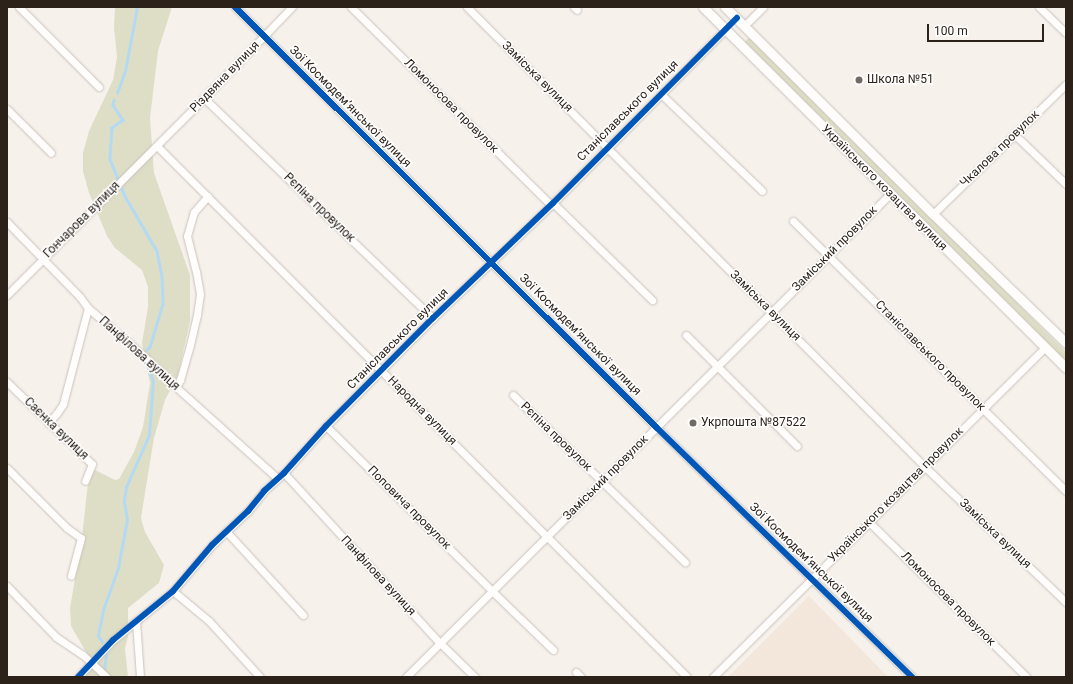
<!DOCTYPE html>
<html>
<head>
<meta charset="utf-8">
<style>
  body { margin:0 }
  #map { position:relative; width:1073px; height:684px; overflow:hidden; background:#f7f1ec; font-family:Roboto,sans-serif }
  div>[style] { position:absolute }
  .industrial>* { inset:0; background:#f3e6db }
  .green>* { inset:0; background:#dedec6 }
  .stream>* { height:2.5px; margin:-1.25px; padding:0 1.25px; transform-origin:1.25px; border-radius:1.25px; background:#b3daf2 }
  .roads { filter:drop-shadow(0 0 1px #c9c2bc) drop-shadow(0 0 1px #c9c2bc) }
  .minor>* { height:7px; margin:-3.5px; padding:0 3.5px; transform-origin:3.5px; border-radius:3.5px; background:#fefdfc }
  .tertiary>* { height:9px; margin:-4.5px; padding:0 4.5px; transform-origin:4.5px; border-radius:4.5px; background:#fefdfc }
  .cycleway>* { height:6px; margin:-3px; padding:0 3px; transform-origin:3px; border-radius:3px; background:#0057b8 }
  .dots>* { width:11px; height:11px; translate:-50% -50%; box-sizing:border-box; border:2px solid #fff; border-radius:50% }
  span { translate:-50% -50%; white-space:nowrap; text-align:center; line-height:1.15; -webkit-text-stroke:3px #fff; paint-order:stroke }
  .street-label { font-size:12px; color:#2c221a }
  .poi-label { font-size:12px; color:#2c221a }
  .left { translate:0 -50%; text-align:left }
  .frame { position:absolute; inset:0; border:8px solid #2c221a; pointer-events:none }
  .scale { position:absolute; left:927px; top:24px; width:117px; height:18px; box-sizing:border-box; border:2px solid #2c221a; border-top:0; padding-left:5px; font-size:12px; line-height:14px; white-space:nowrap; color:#2c221a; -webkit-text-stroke:3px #fff; paint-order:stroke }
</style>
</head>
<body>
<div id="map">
  <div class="industrial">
    <i style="clip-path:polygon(809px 596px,888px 677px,728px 677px)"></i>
  </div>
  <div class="green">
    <i style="clip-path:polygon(115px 7px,172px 7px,158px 51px,150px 118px,154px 173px,190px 275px,190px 321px,178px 375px,165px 400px,154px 438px,141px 518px,145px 532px,164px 565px,159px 583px,128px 608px,128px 636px,125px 649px,128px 677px,78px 677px,90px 659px,71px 626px,70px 608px,82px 537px,89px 474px,95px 470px,115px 480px,119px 479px,134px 452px,143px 427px,150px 383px,142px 343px,148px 307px,148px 287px,142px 270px,115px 248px,107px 236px,89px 193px,83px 171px,83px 153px,89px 131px,113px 80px,117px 57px,114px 28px)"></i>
    <i style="clip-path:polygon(750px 36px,1066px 352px,1066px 365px,743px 44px)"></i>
  </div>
  <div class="stream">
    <i style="left:117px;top:93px;width:23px;rotate:-70deg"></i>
    <i style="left:125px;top:71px;width:65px;rotate:-79.4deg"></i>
    <i style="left:114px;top:100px;width:5px;rotate:101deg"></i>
    <i style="left:113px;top:105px;width:18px;rotate:56deg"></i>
    <i style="left:123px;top:120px;width:14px;rotate:144deg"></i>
    <i style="left:112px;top:128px;width:31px;rotate:94deg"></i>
    <i style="left:110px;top:159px;width:40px;rotate:68deg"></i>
    <i style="left:125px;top:196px;width:64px;rotate:59.8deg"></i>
    <i style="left:157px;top:251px;width:25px;rotate:79deg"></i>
    <i style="left:162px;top:276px;width:28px;rotate:88deg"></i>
    <i style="left:163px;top:304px;width:45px;rotate:106.8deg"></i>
    <i style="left:150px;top:347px;width:4px;rotate:135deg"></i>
    <i style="left:102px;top:642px;width:7px;rotate:-124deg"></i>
    <i style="left:98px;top:636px;width:26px;rotate:-79deg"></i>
    <i style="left:103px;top:610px;width:45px;rotate:-70.3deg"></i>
    <i style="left:118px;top:568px;width:49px;rotate:-79.4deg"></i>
    <i style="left:127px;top:520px;width:19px;rotate:-99deg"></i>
    <i style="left:124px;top:501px;width:14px;rotate:-82deg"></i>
    <i style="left:126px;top:487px;width:57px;rotate:-66.1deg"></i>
    <i style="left:149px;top:435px;width:54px;rotate:-85.8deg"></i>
    <i style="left:153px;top:381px;width:17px;rotate:-111deg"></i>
    <i style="left:147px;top:365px;width:10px;rotate:-135deg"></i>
    <i style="left:104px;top:670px;width:21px;rotate:-82deg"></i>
  </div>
  <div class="roads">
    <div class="minor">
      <i style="left:19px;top:7px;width:113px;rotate:45deg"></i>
      <i style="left:235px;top:7px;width:595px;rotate:44.93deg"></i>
      <i style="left:656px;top:427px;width:358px;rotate:44.3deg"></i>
      <i style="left:351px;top:7px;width:281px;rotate:44.7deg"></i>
      <i style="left:467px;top:7px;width:649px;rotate:45.12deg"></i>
      <i style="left:925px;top:467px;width:195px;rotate:43.8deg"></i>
      <i style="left:574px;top:7px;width:4px;rotate:45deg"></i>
      <i style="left:1039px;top:7px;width:37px;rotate:44deg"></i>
      <i style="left:744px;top:26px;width:27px;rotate:-45deg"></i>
      <i style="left:661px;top:94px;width:140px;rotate:43.8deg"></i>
      <i style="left:204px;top:98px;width:318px;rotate:43.9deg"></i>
      <i style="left:7px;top:109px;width:62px;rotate:45deg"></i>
      <i style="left:1015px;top:135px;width:71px;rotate:43.9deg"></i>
      <i style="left:157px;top:146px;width:750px;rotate:45.05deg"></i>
      <i style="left:553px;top:203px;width:139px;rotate:44.4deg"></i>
      <i style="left:933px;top:214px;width:186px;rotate:-44.3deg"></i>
      <i style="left:793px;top:221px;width:384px;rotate:44.7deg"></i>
      <i style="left:7px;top:222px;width:105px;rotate:45.8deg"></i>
      <i style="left:80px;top:297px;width:14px;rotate:54deg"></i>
      <i style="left:88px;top:308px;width:74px;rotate:40.6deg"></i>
      <i style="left:144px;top:356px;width:45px;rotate:44.1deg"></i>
      <i style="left:176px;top:387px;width:137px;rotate:42deg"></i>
      <i style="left:7px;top:295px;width:279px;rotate:-45deg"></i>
      <i style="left:204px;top:98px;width:127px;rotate:-46deg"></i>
      <i style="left:686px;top:335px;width:157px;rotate:45deg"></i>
      <i style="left:7px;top:382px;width:118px;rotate:44deg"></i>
      <i style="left:92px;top:464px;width:18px;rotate:112deg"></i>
      <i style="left:176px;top:387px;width:8px;rotate:-60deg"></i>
      <i style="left:180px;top:380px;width:36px;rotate:-74deg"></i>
      <i style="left:190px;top:345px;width:31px;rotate:-77deg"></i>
      <i style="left:197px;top:315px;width:21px;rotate:-82deg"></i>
      <i style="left:200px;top:294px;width:22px;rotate:-100deg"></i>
      <i style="left:196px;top:272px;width:37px;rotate:-104deg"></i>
      <i style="left:187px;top:236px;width:25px;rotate:-74deg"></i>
      <i style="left:194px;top:212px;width:21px;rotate:-49deg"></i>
      <i style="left:513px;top:395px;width:240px;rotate:44.2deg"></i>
      <i style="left:48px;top:423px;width:13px;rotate:-48deg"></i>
      <i style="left:57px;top:413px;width:11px;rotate:-56deg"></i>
      <i style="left:63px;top:404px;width:99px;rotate:-75.4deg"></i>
      <i style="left:326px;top:426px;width:234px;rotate:44.8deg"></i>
      <i style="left:492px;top:591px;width:85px;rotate:44deg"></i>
      <i style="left:7px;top:468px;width:85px;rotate:45deg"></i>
      <i style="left:67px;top:528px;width:17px;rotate:36deg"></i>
      <i style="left:81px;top:538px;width:39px;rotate:105deg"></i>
      <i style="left:284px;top:473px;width:231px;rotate:47.5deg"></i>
      <i style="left:440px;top:643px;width:49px;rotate:44.2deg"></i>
      <i style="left:869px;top:522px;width:221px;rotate:44.5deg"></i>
      <i style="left:226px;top:531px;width:114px;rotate:47.5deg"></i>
      <i style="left:7px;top:586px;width:71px;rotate:46.1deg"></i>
      <i style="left:56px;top:637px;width:32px;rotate:34deg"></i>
      <i style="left:83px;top:655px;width:33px;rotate:43deg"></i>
      <i style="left:173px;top:591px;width:47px;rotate:39.8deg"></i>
      <i style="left:209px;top:621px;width:76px;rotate:47.7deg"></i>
      <i style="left:136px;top:621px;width:56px;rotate:85.9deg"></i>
      <i style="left:576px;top:672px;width:7px;rotate:45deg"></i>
      <i style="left:78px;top:677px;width:51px;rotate:-46.6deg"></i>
      <i style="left:113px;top:640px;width:77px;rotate:-39.2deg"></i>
      <i style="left:173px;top:591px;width:60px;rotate:-49.7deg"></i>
      <i style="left:212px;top:545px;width:50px;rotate:-43.4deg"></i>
      <i style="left:248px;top:511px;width:26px;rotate:-51deg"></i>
      <i style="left:264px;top:491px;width:27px;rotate:-42deg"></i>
      <i style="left:284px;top:473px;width:63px;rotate:-48.2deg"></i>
      <i style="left:326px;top:426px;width:152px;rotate:-45.3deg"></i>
      <i style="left:433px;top:318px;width:166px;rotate:-43.8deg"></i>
      <i style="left:553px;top:203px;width:244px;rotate:-45.2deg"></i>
      <i style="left:406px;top:677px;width:684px;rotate:-44.94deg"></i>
      <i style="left:713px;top:677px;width:467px;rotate:-44.8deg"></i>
    </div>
    <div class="tertiary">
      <i style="left:703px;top:7px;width:512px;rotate:44.84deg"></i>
      <i style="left:725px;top:7px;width:293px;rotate:44.9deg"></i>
      <i style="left:933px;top:214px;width:185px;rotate:44.1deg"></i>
    </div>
  </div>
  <div class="cycleway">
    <i style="left:235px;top:7px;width:595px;rotate:44.93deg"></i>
    <i style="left:656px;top:427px;width:358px;rotate:44.3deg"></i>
    <i style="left:78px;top:677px;width:51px;rotate:-46.6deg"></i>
    <i style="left:113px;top:640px;width:77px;rotate:-39.2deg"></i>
    <i style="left:173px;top:591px;width:60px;rotate:-49.7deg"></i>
    <i style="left:212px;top:545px;width:50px;rotate:-43.4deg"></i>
    <i style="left:248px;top:511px;width:26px;rotate:-51deg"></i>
    <i style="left:264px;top:491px;width:27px;rotate:-42deg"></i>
    <i style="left:284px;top:473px;width:63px;rotate:-48.2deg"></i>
    <i style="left:326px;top:426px;width:152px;rotate:-45.3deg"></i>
    <i style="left:433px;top:318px;width:166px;rotate:-43.8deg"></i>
    <i style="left:553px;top:203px;width:261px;rotate:-45.2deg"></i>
  </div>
  <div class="dots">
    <i style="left:859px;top:80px;background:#736a64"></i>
    <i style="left:693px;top:423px;background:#736a64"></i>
  </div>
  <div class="street-label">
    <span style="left:225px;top:77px;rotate:-46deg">Різдвяна вулиця</span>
    <span style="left:537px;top:77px;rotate:45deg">Заміська вулиця</span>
    <span style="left:451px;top:106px;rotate:45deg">Ломоносова провулок</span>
    <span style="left:350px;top:107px;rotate:45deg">Зої Космодем’янської вулиця</span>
    <span style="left:628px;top:111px;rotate:-45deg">Станіславського вулиця</span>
    <span style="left:1000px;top:149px;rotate:-44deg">Чкалова провулок</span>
    <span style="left:884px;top:188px;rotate:45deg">Українського козацтва вулиця</span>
    <span style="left:319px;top:208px;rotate:44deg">Рєпіна провулок</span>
    <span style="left:82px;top:220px;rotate:-45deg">Гончарова вулиця</span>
    <span style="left:835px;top:249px;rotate:-45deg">Заміський провулок</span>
    <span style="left:765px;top:306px;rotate:45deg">Заміська вулиця</span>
    <span style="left:580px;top:335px;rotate:45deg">Зої Космодем’янської вулиця</span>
    <span style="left:398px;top:339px;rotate:-45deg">Станіславського вулиця</span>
    <span style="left:139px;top:354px;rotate:42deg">Панфілова вулиця</span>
    <span style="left:930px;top:356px;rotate:45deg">Станіславського провулок</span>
    <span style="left:422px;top:411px;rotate:45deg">Народна вулиця</span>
    <span style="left:56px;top:429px;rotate:44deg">Саєнка вулиця</span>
    <span style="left:556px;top:437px;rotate:44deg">Рєпіна провулок</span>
    <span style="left:606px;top:478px;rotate:-45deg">Заміський провулок</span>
    <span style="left:896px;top:495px;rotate:-45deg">Українського козацтва провулок</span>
    <span style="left:409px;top:508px;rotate:45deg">Поповича провулок</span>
    <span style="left:995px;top:534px;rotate:44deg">Заміська вулиця</span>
    <span style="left:811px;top:563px;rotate:44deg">Зої Космодем’янської вулиця</span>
    <span style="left:378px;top:576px;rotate:47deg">Панфілова вулиця</span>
    <span style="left:948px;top:599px;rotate:45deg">Ломоносова провулок</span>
  </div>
  <div class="poi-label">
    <span class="left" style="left:867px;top:80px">Школа №51</span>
    <span class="left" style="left:701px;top:423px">Укрпошта №87522</span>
  </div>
  <div class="frame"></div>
  <div class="scale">100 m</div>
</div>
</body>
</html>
